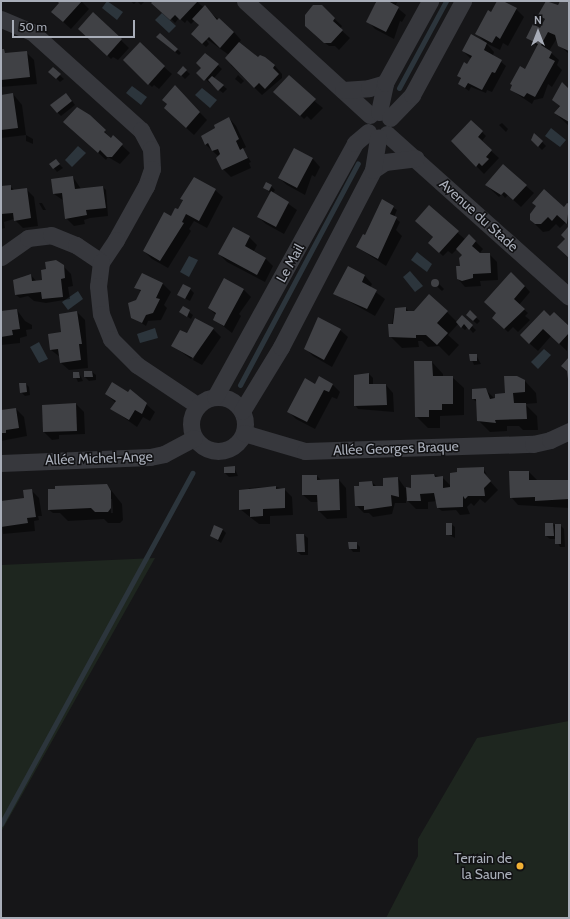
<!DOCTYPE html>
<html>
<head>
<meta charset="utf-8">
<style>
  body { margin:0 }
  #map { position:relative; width:570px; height:919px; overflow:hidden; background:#161618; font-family:Cabin,sans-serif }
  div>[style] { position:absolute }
  .green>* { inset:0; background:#1e261f }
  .water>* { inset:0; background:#2c353c }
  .shadow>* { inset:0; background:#0007 }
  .stream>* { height:5px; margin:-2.5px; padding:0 2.5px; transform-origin:2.5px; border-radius:2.5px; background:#2c353c }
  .building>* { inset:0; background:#404145 }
  .round { border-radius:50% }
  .minor>* { height:17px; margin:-8.5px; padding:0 8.5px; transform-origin:8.5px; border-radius:8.5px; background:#37383d }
  .minor>.ring { margin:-8.5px; padding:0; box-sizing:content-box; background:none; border:17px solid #37383d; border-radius:50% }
  .dots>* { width:11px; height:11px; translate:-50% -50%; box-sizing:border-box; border:2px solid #111113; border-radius:50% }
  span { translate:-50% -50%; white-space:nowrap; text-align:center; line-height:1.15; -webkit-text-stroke:3px #111113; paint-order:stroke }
  .street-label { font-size:14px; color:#a8adb8 }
  .poi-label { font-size:14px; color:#a8adb8 }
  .right { translate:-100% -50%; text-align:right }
  .frame { position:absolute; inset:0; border:2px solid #a8adb8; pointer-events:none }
  .north { position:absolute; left:518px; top:12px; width:40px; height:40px; -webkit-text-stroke:3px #111113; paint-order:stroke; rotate:0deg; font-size:11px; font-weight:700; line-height:16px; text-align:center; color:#a8adb8 }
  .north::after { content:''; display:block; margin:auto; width:14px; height:18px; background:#a8adb8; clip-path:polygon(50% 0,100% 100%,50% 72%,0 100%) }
  .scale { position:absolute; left:12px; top:20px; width:123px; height:18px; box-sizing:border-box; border:2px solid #a8adb8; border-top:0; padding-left:5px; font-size:12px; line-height:14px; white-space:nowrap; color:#a8adb8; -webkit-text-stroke:3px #111113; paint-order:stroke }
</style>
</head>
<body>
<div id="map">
  <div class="green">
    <i style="clip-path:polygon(155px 558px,1px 832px,1px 565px)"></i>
    <i style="clip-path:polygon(569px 721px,569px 918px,386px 918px,418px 856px,418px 839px,477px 738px)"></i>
  </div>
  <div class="water">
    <i style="clip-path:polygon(107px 1px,123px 12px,117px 20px,102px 8px)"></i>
    <i style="clip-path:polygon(162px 13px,176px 26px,169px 33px,155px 20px)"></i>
    <i style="clip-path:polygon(132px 86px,147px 97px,141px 105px,126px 93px)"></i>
    <i style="clip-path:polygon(202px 88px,217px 100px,210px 108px,195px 95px)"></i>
    <i style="clip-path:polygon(551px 128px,566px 140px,560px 147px,545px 136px)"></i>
    <i style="clip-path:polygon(78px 146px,86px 153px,72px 167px,65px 160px)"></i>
    <i style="clip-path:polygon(417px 252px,432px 264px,427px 272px,411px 260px)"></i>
    <i style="clip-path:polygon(189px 256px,198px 260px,189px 277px,180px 272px)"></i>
    <i style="clip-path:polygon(410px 271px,423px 286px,415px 292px,403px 277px)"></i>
    <i style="clip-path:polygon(78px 291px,83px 299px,68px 310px,62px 302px)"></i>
    <i style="clip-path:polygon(155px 328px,158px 338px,140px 343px,137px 334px)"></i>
    <i style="clip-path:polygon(39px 342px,48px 359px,39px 363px,30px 347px)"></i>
    <i style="clip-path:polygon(544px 349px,551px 355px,538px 369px,531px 362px)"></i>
  </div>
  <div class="shadow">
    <i style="clip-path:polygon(58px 1px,81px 1px,89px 9px,71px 29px,52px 12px,60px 3px)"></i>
    <i style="clip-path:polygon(130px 1px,137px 1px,134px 4px)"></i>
    <i style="clip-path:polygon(137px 1px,145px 1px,141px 5px)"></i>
    <i style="clip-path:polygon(154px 1px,196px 1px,234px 32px,241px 40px,239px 43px,258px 59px,265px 58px,275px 66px,282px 74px,282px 78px,262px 95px,231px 65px,229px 55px,204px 37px,209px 44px,206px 47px,192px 34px,200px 25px,195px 20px,191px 24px,187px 20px,185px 23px,179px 18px,175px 23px)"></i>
    <i style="clip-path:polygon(373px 1px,398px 1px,395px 6px,406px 15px,402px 22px,400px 21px,394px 39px,375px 29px,368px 21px,377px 4px)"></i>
    <i style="clip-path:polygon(499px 1px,516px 9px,524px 17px,508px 46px,503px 43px,500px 50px,486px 43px,477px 34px)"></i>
    <i style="clip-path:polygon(547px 1px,557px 6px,560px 1px,569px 1px,569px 54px,559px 45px,557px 38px,549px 51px,559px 60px,557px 65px,562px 70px,552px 87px,548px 84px,543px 98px,534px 100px,532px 104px,511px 90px,526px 70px,538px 47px,528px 38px,540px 29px,546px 20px,539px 15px)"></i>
    <i style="clip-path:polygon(321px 6px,342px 26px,340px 29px,350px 38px,339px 50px,335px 46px,329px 46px,314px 34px)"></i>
    <i style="clip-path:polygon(93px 13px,129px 48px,118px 60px,113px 57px,111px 59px,97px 45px)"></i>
    <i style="clip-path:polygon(161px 41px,177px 49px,181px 53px,179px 55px)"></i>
    <i style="clip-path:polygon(486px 43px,494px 52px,493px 55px,506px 66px,492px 92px,487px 90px,486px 93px,471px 87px,469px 91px,459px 84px,461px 79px,458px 76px,471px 59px,463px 51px)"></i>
    <i style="clip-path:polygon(1px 50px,7px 54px,26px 52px,34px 60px,37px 84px,1px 87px)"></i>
    <i style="clip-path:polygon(206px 54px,222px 69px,214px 78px,227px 89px,223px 93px,197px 73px,202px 68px)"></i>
    <i style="clip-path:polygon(164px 67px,172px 74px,159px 89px,154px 85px,152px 87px,136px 72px)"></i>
    <i style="clip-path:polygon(183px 68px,190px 74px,185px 79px,179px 73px)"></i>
    <i style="clip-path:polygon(53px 69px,64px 79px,60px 82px,50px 72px)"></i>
    <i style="clip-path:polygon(238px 75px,244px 81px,241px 84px,235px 79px)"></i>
    <i style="clip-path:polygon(175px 87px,207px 120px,194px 135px,173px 116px,168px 105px)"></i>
    <i style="clip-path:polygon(569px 90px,569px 126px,555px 113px)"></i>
    <i style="clip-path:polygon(303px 92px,323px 108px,311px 120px,307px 116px,304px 119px,302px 117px,282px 99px)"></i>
    <i style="clip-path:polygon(13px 94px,22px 105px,26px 135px,1px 138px,1px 96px)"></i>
    <i style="clip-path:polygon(70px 98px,75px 105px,61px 116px,57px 112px)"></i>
    <i style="clip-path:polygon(229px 118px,236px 126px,246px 147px,243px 149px,251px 162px,249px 163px,251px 168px,231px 177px,223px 169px,219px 157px,205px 144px,205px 134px,217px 129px)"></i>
    <i style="clip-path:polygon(evenodd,471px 121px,486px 136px,481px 142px,499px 158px,484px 174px,452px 141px,471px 121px,470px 129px,482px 140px,481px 142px,470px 129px)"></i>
    <i style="clip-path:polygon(502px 123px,508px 129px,506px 132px,499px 125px)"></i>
    <i style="clip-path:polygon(101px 127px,111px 139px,113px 137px,130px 153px,120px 164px,108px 157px,106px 160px,73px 129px)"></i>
    <i style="clip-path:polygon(26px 135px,33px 139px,33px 144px,26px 141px)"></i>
    <i style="clip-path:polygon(535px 135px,546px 146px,542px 150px,532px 140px)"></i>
    <i style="clip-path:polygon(294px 149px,313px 159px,320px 167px,315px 177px,312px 175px,305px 195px,287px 185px,279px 178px)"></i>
    <i style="clip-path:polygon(51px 164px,59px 164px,63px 168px,57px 172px)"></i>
    <i style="clip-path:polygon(73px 177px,81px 189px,103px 187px,106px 190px,108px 216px,90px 218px,84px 220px,85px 224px,74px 226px,66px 218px,64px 201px,54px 194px)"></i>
    <i style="clip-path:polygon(486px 185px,526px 186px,534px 193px,521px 207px,508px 195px,505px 198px,502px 194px,499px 197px)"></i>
    <i style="clip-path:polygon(10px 186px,15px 191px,26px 189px,34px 197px,38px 226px,23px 228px,14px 219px,4px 222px,5px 228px,1px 229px,1px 187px)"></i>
    <i style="clip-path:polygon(271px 186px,275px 190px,273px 193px,297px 210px,284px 234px,266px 224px,258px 217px,271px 193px,264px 188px)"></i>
    <i style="clip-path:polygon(188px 187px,215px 190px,223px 197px,207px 228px,194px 221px,189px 229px,191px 231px,168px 268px,152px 259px,144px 251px,175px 219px)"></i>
    <i style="clip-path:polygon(382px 200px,397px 210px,394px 217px,400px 222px,396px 230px,402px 236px,386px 266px,357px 247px,366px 237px)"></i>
    <i style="clip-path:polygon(39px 203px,42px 203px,46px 210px,43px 210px)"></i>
    <i style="clip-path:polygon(567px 204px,569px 225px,566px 222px,560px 228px,556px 224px,549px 231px,543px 232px,531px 220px,564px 208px)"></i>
    <i style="clip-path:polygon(446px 223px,466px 240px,469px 236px,476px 242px,483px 249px,479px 254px,489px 254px,497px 262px,498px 280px,480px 281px,481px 286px,465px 287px,458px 279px,464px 255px,457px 249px,452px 254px,448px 251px,443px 256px,429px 243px,434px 238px,424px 229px)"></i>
    <i style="clip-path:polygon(249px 237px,257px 245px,253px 253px,266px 259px,273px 266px,265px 282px,227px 262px,219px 254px)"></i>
    <i style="clip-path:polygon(63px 266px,71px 274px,73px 286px,68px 287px,70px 299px,46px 303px,34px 301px,28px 296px,20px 298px,16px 295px,22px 277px,31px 275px,37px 282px,43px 281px,47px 272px)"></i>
    <i style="clip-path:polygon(348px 268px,365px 276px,372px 284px,370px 288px,385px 299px,375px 316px,334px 293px)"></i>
    <i style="clip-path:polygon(142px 274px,163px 284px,171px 292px,164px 305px,167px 308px,161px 320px,148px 321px,146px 326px,132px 317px,141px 292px,136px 287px)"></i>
    <i style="clip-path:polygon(434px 279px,444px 289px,442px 291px,431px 281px)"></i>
    <i style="clip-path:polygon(523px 284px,530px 292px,519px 305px,528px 313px,525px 316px,530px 320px,518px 332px,513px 327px,508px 332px,493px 318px)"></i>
    <i style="clip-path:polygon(190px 289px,194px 293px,190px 301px,178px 295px)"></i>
    <i style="clip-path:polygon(243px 289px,251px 297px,239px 314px,241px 316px,232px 333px,214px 319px,216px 315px,209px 308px)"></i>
    <i style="clip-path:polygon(183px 308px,193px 315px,191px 319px,181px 312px)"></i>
    <i style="clip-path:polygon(406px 308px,409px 312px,447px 312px,457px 322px,462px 317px,476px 330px,473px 333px,468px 327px,465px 330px,458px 324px,448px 335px,459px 345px,449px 356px,439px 346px,428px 347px,422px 341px,418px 341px,419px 347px,402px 348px,390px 336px,394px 312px)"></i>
    <i style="clip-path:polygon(17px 310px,25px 321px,32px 325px,32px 329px,26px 330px,27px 336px,20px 338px,20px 343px,1px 345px,1px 315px)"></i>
    <i style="clip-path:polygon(77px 312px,85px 320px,88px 368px,69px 370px,61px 363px,60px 357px,51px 350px)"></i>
    <i style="clip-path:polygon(470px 312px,480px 321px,477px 324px,467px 315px)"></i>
    <i style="clip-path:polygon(551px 318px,569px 328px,567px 351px,551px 336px,538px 351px,529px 343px)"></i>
    <i style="clip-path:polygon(213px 329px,221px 337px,202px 365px,193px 360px,200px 346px,191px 359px,173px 346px,187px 335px)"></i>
    <i style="clip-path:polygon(340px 330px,348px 337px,332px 367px,313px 356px,305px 348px)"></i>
    <i style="clip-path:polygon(470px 355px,476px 355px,481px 364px,474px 365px)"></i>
    <i style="clip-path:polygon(432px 362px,443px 374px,443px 377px,452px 377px,464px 388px,464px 415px,440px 416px,440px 428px,428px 428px,416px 416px)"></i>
    <i style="clip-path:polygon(92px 372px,96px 375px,96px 380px,89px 381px,85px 377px)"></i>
    <i style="clip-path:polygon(74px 373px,79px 373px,83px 381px,78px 382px)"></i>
    <i style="clip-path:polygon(369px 374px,373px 378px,373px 384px,386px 385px,393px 393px,394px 412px,358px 409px,355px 405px,354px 382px)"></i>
    <i style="clip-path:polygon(525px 381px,536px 393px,537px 403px,525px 404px,537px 416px,538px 430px,523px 430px,519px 426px,507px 426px,507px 431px,490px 432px,478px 420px,478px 403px,473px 399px,485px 389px,496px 400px)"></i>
    <i style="clip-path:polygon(26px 384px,29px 387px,30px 395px,25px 396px,21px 392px)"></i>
    <i style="clip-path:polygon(332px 384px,340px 392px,337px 399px,332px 397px,315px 429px,296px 419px,288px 411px,315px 385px)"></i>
    <i style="clip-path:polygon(130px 390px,155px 412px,150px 421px,143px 417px,137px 427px,112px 409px,116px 403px,106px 394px,128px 393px)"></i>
    <i style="clip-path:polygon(76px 404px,84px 412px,85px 434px,59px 435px,59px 439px,52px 440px,44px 432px)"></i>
    <i style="clip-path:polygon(16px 409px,24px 417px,27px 436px,1px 441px,1px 411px)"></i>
    <i style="clip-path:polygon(234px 467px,238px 476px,229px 477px,225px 473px,225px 468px)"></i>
    <i style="clip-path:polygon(478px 468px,498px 490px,485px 503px,480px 499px,474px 506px,471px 503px,467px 507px,470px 514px,460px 515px,456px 510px,442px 511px,438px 508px,438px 501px,428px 502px,428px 509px,416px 509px,406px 499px,406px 503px,395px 503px,392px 514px,373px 517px,369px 513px,364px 513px,356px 505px,355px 487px,360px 487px,360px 483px,372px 482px,377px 487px,384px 487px,384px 479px,398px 478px,405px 488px,412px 489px,412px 476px,434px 475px,442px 477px,451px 486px,451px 474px,458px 473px,462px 469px,483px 468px,487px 475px)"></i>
    <i style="clip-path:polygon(529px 472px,537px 480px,537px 484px,569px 482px,569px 508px,518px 505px,511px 497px)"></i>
    <i style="clip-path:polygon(317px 476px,322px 481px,339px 480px,346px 488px,347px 518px,327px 519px,319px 511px,318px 502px,311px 502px,303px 495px)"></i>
    <i style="clip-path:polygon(evenodd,107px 485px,122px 504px,123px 520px,120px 523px,108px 523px,104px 519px,68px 521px,60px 513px,53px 513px,49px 510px,107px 485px,110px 499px,112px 499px,113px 513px,111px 513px,110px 499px)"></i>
    <i style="clip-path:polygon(276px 487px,284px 489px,292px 497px,293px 515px,270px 516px,270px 524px,259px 524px,240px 509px,249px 488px)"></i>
    <i style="clip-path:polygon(31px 490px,39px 498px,42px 516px,38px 516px,39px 520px,34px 521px,35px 531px,3px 534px,1px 502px,25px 499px)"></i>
    <i style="clip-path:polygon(451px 524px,455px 527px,455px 538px,447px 534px)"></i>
    <i style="clip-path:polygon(546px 524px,560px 525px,564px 529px,565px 547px,560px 547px,556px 539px,550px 539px,546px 536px)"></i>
    <i style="clip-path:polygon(222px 529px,226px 533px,221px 543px,211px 536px)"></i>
    <i style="clip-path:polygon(304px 535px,308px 538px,308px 555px,301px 555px,298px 552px)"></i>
    <i style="clip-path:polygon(356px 543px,360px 547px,360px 552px,353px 552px,350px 548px)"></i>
  </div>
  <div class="stream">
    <i style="left:399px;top:88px;width:99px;rotate:-61.6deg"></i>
    <i style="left:240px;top:385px;width:251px;rotate:-62deg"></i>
    <i style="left:1px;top:824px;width:400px;rotate:-61.4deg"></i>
  </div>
  <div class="building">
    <i style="clip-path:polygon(57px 1px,82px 1px,63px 22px,51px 12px,59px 3px)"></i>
    <i style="clip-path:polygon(153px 1px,198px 1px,180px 20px,175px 15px,170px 20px,151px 3px)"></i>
    <i style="clip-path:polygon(374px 1px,388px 1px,399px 7px,386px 32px,366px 22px,376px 2px)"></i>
    <i style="clip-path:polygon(497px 1px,503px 1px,517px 8px,500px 39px,496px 36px,492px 43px,475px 34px,488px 10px,491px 12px)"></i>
    <i style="clip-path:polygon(546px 1px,558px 5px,560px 1px,569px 1px,569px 51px,558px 46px,555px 35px,548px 32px,541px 45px,552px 52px,549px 58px,555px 61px,535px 97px,527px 93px,524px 97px,510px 90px,512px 85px,510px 84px,520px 66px,525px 69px,538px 44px,526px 38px,533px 24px,540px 28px,545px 19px,538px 15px)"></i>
    <i style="clip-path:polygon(205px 5px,217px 20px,219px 18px,234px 32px,220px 48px,209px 37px,202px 44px,191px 34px,199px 25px,192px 19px)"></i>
    <i style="clip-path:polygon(313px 5px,322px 5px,335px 18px,333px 21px,343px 30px,331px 43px,324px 43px,305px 26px,305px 15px)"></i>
    <i style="clip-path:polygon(93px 12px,122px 39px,107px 56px,78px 29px)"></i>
    <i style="clip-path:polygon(160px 33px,178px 49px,175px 52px,156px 37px)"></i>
    <i style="clip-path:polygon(471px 34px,487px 43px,484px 50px,502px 60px,495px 73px,492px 72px,482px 90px,468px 83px,465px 88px,458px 84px,461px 78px,457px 76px,464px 62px,467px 64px,472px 56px,462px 51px)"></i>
    <i style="clip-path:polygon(140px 42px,165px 66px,148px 85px,123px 60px)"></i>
    <i style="clip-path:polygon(239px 42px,258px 57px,260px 55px,265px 57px,275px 65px,273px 68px,279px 74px,265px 89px,259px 83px,254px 88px,225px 58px)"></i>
    <i style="clip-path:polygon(1px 49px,4px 49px,5px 53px,27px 51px,30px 77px,1px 80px)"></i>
    <i style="clip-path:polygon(205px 53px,219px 64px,204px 81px,196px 73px,201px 68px,196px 63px)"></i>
    <i style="clip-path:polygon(183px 66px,187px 70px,181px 76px,177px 73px)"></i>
    <i style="clip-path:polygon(53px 67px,61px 74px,56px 79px,48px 72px)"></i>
    <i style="clip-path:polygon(289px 75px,316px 99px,300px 116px,273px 92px)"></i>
    <i style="clip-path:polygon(212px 76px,224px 85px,218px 91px,208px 80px)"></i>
    <i style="clip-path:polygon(562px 82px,569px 89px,569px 122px,554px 113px,560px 106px,552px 100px)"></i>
    <i style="clip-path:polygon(175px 85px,200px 112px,186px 128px,164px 108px,167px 104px,162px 100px)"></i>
    <i style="clip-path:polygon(13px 93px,18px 128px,1px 130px,1px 95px)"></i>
    <i style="clip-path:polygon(66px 93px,72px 101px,57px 113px,50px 105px)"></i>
    <i style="clip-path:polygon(77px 107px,90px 115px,106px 130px,104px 132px,111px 138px,113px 135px,123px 144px,112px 157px,107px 157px,100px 150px,98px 153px,63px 122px)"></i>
    <i style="clip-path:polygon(229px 117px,239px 139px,236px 141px,240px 150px,243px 148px,248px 158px,222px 170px,216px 158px,220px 154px,218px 149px,212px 151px,208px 143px,205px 145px,201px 136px,215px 128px,214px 125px)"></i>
    <i style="clip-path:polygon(471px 120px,483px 131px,478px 137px,492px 150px,486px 157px,489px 159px,482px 166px,479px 163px,476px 167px,451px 141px)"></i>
    <i style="clip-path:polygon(534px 133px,543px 141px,538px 147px,531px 140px)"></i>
    <i style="clip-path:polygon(294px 148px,313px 158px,297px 188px,278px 178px)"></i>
    <i style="clip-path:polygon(56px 159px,60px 164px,53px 169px,49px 164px)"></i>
    <i style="clip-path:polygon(503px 164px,527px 185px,513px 200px,504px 192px,501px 195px,485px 185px)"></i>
    <i style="clip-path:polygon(73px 176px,75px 189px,103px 186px,106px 208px,86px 210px,87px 215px,65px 219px,62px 193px,53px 194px,51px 179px)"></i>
    <i style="clip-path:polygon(194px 177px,216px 189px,199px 221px,186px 214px,182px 222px,184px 223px,160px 261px,143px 251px,164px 212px,171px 216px,175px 208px,178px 209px,183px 200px,180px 199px)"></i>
    <i style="clip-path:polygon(266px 182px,272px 185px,269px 191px,263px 188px)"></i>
    <i style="clip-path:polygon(11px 185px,11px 190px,27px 188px,31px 218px,14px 221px,13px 213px,1px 214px,1px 186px)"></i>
    <i style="clip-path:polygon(544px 189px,564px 207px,567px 203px,569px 204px,567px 224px,557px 215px,552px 221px,548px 217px,541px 224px,535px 224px,530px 220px,530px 214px,536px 206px,532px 203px)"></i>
    <i style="clip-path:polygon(271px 191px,289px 202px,276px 227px,257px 217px)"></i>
    <i style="clip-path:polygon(382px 199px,394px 206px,390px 214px,397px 217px,378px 259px,356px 247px,363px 234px,365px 235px)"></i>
    <i style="clip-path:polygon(429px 205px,459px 231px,439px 253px,428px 243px,433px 237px,415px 221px)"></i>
    <i style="clip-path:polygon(233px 227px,250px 236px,245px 246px,266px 258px,257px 275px,218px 254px)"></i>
    <i style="clip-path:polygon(568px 227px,569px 228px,569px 258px,557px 247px,565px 239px,561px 235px)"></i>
    <i style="clip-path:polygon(469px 234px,476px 241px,472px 246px,480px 253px,490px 253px,491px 273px,473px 274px,473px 278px,462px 281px,457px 279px,456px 266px,460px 266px,459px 258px,462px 255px,456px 249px)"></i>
    <i style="clip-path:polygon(56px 260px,64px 265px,65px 278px,61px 279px,63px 297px,42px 299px,41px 292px,15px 295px,13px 280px,31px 274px,32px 281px,42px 280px,41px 270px,46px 269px,45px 262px)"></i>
    <i style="clip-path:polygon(348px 266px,365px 275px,362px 282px,377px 290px,367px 309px,333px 294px)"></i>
    <i style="clip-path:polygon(511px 272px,525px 286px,514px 299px,525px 309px,504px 329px,492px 318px,496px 313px,484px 302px)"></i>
    <i style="clip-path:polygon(142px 273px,163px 283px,156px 298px,160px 299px,153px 313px,146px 315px,142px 323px,131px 318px,128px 303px,136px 300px,141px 290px,134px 288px)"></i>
    <i style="clip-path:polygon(224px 278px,244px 289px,224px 326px,213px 320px,216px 313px,208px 308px)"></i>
    <i class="round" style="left:431px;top:279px;width:8px;height:8px"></i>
    <i style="clip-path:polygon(183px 284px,191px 288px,185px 299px,177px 295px)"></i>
    <i style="clip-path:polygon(429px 294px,448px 311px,437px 323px,448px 333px,437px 345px,426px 335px,416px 335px,416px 338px,389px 337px,388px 324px,393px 324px,395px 308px,406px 307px,406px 311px,414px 311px)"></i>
    <i style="clip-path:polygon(183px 306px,190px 310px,187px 317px,179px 312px)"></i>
    <i style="clip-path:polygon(17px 309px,20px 329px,12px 330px,13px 335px,1px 337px,1px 311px)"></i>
    <i style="clip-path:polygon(470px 310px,477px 317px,473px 321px,466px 315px)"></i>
    <i style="clip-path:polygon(544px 310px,550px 316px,554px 312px,569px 326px,569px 333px,559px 344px,543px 329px,529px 344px,520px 335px)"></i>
    <i style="clip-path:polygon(77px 311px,82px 344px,79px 344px,81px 360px,60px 363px,58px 349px,50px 350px,48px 334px,61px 332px,59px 314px)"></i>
    <i style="clip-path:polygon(462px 315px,473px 325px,469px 330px,464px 324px,461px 328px,456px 322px)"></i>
    <i style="clip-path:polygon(318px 317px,341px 329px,324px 360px,304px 349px)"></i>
    <i style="clip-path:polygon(195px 318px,214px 328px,193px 358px,171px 346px,180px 330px,187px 333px)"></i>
    <i style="clip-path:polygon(469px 354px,477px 354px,477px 361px,470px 361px)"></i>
    <i style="clip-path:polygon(569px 357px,569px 379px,568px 379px,567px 371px,561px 366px)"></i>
    <i style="clip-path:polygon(414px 361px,432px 361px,433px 376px,453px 376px,453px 404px,442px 404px,442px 410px,429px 410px,429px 417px,415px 417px)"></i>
    <i style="clip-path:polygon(84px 371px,92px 371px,93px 377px,84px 377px)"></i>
    <i style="clip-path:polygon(73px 372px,79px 372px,80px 378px,73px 378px)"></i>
    <i style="clip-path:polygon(369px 373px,369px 384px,386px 384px,387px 405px,354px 406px,354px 375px)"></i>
    <i style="clip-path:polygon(319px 376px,333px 384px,329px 392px,324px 390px,307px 422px,287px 412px,305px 378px,315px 384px)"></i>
    <i style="clip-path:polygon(504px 376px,517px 376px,525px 380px,525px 392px,513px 393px,514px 403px,526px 403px,527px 419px,495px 420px,496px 423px,477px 421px,476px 399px,472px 399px,472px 389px,486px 388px,490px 399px,495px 398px,495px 394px,505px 393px)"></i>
    <i style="clip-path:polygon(112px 382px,128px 392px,130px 389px,147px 403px,142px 414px,135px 410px,129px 420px,110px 409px,116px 401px,105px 394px)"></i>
    <i style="clip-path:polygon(19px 383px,26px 383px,27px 392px,20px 393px)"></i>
    <i style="clip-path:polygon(76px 403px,77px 431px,43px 432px,42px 405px)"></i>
    <i style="clip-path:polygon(16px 408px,19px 428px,6px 430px,6px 433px,1px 433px,1px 410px)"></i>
    <i style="clip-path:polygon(235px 466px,235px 473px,224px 473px,224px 467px)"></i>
    <i style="clip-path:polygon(484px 467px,484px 473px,491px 481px,484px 488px,485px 496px,468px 496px,465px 499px,463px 496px,463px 507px,437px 508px,434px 493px,420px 494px,421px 501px,407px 501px,406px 487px,411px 488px,411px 475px,434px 474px,435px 477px,443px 476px,443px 488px,450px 487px,450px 473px,457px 472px,457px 468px)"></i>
    <i style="clip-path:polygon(509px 471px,529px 471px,529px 480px,569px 480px,569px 499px,535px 501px,535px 497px,510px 498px)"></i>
    <i style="clip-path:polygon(302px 475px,317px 475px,317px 480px,339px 479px,340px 510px,318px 511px,317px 495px,302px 495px)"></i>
    <i style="clip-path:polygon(398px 477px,399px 497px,391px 495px,392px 506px,364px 510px,364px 506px,355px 506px,354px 486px,359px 486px,359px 482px,372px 481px,373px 486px,383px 486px,383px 478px)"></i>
    <i style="clip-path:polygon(107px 484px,111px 491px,111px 508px,108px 512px,95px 512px,91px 508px,48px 510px,48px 489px,55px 489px,55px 486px)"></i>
    <i style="clip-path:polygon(276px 486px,276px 489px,285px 488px,285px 508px,263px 509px,263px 516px,250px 517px,250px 509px,239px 510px,239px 490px)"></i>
    <i style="clip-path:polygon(32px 489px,36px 517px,27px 518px,28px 523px,1px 527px,1px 501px,24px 498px,23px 490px)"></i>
    <i style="clip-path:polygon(446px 523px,452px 523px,452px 535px,446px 535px)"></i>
    <i style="clip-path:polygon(545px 523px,553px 523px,554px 536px,545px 536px)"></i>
    <i style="clip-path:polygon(555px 524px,561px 524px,561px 544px,555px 544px)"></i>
    <i style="clip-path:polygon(214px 525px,223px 529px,218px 540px,210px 536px)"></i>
    <i style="clip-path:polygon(296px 534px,304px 534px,305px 552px,297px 552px)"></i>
    <i style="clip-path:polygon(348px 542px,357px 542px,357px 549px,349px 549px)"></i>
  </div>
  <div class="minor">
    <i style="left:245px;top:1px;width:169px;rotate:42.4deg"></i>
    <i style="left:1px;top:19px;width:34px;rotate:23deg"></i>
    <i style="left:32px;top:32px;width:147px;rotate:42deg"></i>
    <i style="left:141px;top:130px;width:21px;rotate:62deg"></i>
    <i style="left:151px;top:149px;width:20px;rotate:87deg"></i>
    <i style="left:152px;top:169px;width:18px;rotate:109deg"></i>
    <i style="left:146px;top:186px;width:62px;rotate:119.1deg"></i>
    <i style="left:116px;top:240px;width:27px;rotate:124deg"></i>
    <i style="left:343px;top:90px;width:26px;rotate:-4deg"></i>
    <i style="left:369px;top:88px;width:17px;rotate:-17deg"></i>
    <i style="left:379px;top:112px;width:30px;rotate:-78deg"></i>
    <i style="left:385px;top:83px;width:94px;rotate:-61.2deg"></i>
    <i style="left:390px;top:118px;width:32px;rotate:-46deg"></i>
    <i style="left:412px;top:95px;width:107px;rotate:-61.5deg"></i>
    <i style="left:387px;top:134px;width:244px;rotate:41.8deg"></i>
    <i style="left:373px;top:170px;width:14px;rotate:-34deg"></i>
    <i style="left:385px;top:162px;width:31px;rotate:-7deg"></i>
    <i style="left:1px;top:257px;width:33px;rotate:-35deg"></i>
    <i style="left:28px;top:238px;width:23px;rotate:-7deg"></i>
    <i style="left:51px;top:235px;width:27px;rotate:22deg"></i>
    <i style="left:76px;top:245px;width:30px;rotate:34deg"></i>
    <i style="left:101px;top:262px;width:24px;rotate:97deg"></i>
    <i style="left:98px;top:286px;width:28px;rotate:84deg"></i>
    <i style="left:101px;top:314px;width:27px;rotate:68deg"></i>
    <i style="left:111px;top:339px;width:37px;rotate:45deg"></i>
    <i style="left:137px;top:365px;width:72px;rotate:33.7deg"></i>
    <i class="ring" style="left:191px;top:397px;width:37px;height:37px"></i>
    <i style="left:215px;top:397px;width:290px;rotate:-61.1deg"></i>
    <i style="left:355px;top:143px;width:17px;rotate:-40deg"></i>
    <i style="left:242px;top:411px;width:75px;rotate:-58.6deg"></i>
    <i style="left:281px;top:347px;width:199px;rotate:-62.5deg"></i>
    <i style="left:373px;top:170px;width:33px;rotate:-81deg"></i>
    <i style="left:244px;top:433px;width:64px;rotate:16.4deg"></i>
    <i style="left:305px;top:451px;width:228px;rotate:-1.8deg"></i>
    <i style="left:533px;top:444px;width:17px;rotate:-13deg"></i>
    <i style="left:550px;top:440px;width:21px;rotate:-25deg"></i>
    <i style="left:1px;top:463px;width:149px;rotate:-2.3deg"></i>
    <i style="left:150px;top:457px;width:14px;rotate:-12deg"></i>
    <i style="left:164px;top:454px;width:34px;rotate:-28deg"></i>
  </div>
  <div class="dots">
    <i style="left:520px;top:866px;background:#f2b134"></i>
  </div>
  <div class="street-label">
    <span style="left:479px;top:215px;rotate:42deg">Avenue du Stade</span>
    <span style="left:290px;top:263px;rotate:-61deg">Le Mail</span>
    <span style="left:396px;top:448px;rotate:-2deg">Allée Georges Braque</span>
    <span style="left:99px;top:458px;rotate:-2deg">Allée Michel-Ange</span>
  </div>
  <div class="poi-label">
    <span class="right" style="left:512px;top:866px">Terrain de<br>la Saune</span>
  </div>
  <div class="frame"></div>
  <div class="north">N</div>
  <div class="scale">50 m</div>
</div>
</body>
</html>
